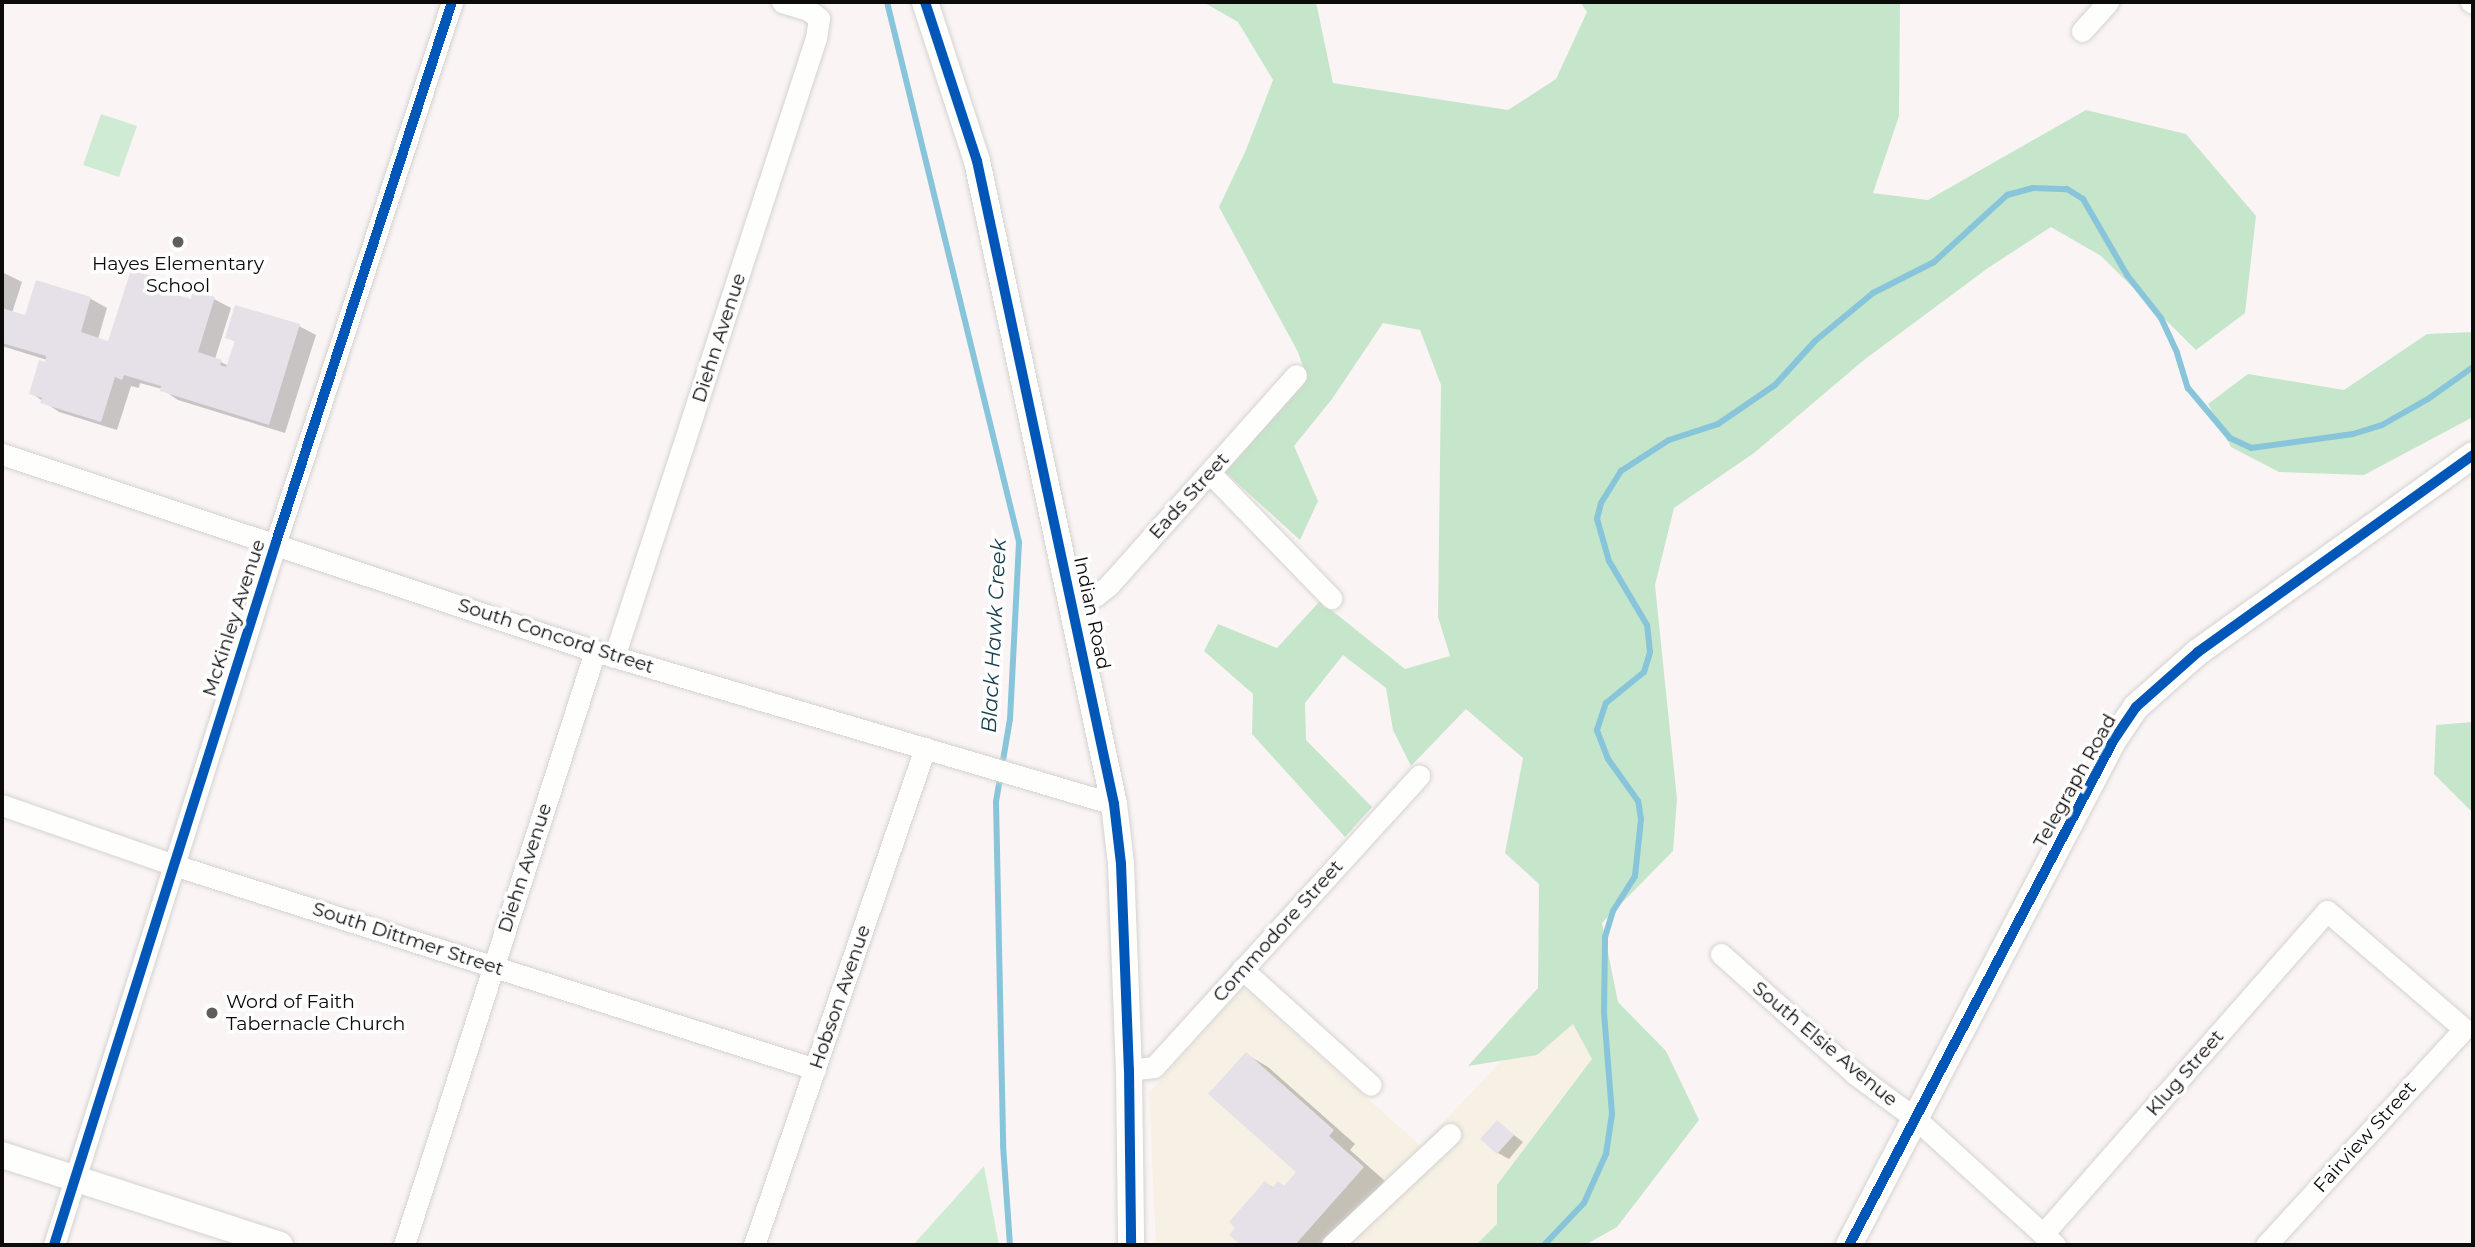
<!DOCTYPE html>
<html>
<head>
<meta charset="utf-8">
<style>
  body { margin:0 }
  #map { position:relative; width:2475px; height:1247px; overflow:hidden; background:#faf5f4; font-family:Montserrat,sans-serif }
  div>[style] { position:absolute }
  .industrial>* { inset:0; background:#f7f0e4 }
  .green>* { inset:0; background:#d0ebd3 }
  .forest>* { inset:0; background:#c5e6ca }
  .shadow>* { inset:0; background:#0003 }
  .stream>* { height:6px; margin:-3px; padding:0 3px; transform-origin:3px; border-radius:3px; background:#88c5da }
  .building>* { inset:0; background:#e6e1e9 }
  .roads { filter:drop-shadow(0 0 2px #d5d2d1) drop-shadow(0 0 2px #d5d2d1) }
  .minor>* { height:21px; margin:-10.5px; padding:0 10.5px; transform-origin:10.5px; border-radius:10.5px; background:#fefefd }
  .tertiary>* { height:26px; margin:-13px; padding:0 13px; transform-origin:13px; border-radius:13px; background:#fefefd }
  .cycleway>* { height:10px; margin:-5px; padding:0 5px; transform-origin:5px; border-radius:5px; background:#0057b8 }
  .dots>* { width:19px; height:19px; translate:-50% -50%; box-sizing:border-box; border:4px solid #fff; border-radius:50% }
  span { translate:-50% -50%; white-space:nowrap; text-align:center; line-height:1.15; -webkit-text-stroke:7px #fff; paint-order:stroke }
  .poi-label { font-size:19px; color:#0d0b0a }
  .left { translate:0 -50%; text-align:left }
  .street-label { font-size:19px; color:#0d0b0a }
  .water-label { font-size:21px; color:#153e4b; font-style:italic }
  .frame { position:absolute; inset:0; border:4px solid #0d0b0a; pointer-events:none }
</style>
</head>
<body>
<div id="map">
  <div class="industrial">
    <i style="clip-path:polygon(1243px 988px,1421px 1146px,1560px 998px,1682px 1111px,1558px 1245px,1156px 1245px,1149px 1093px)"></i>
  </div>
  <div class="green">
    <i style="clip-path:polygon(101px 114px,137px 126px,119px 177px,83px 165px)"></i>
    <i style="clip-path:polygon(984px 1166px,999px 1245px,913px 1245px)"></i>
  </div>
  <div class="forest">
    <i style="clip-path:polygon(1203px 2px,1316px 2px,1333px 83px,1508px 110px,1556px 79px,1587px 12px,1580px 2px,1900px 2px,1899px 116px,1873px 193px,1928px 200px,2086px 110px,2186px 134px,2256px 216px,2245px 313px,2196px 350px,2101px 256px,2051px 227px,1988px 268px,1864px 360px,1754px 453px,1674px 508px,1655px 585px,1677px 799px,1673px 851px,1602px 923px,1618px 1002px,1666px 1051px,1699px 1120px,1617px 1227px,1585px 1245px,1476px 1245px,1497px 1224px,1497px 1185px,1592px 1059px,1573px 1024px,1537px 1055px,1468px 1066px,1538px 988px,1539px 884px,1505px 853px,1523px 758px,1466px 709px,1411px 766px,1393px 730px,1386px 688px,1343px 655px,1305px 703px,1306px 740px,1372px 807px,1345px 837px,1252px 734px,1253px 694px,1204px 651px,1218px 624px,1277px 648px,1320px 601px,1405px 669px,1450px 656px,1438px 617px,1441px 385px,1420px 330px,1383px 323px,1332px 399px,1294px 446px,1318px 501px,1300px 540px,1224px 471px,1307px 378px,1298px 352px,1219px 207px,1246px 150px,1273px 80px,1238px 22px)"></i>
    <i style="clip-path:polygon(2473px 332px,2473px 417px,2364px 475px,2279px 472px,2231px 447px,2208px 404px,2248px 374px,2344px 390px,2427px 334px)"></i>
    <i style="clip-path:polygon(2473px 722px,2473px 813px,2434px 774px,2436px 725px)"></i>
  </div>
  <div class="shadow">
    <i style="clip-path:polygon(2px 272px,22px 282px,12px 313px,26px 317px,37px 282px,91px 299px,107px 308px,98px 339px,110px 343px,132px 272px,168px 288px,166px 293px,192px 301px,214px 299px,231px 308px,215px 359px,229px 366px,236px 342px,227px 337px,299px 326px,316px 335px,285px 433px,178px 400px,162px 389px,140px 383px,139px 388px,131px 386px,117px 430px,59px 412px,31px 393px,47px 360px,2px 346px)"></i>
    <i style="clip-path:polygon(1246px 1054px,1268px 1067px,1355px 1144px,1350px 1150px,1385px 1181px,1328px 1245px,1244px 1245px,1232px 1235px,1265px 1183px,1274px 1188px,1285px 1187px,1299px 1172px)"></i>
    <i style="clip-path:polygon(1497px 1122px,1523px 1142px,1509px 1159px,1498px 1153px)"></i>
  </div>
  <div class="stream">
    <i style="left:887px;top:2px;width:556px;rotate:76.26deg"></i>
    <i style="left:1019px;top:542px;width:177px;rotate:92.9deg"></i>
    <i style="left:1010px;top:719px;width:84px;rotate:99.6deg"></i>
    <i style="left:996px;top:802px;width:343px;rotate:88.8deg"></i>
    <i style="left:1003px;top:1145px;width:100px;rotate:86deg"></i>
    <i style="left:1544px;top:1245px;width:58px;rotate:-46.4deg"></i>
    <i style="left:1584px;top:1203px;width:54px;rotate:-65.8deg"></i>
    <i style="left:1606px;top:1154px;width:40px;rotate:-81.5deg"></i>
    <i style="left:1612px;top:1114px;width:102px;rotate:-94.5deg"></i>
    <i style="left:1604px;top:1012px;width:75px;rotate:-89.2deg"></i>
    <i style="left:1605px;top:937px;width:27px;rotate:-73deg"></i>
    <i style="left:1613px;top:911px;width:41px;rotate:-57.8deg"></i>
    <i style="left:1635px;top:876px;width:57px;rotate:-84deg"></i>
    <i style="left:1641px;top:819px;width:18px;rotate:-99deg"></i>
    <i style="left:1638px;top:801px;width:52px;rotate:-125.5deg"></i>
    <i style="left:1608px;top:759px;width:31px;rotate:-111deg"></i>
    <i style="left:1597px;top:730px;width:28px;rotate:-72deg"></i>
    <i style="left:1606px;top:703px;width:49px;rotate:-39.2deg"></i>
    <i style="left:1644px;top:672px;width:21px;rotate:-73deg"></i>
    <i style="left:1650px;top:652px;width:27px;rotate:-96deg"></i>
    <i style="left:1647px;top:625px;width:74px;rotate:-120.7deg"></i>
    <i style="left:1609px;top:561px;width:44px;rotate:-105.9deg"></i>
    <i style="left:1597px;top:519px;width:16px;rotate:-76deg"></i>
    <i style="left:1601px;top:503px;width:38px;rotate:-58deg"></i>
    <i style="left:1621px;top:471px;width:57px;rotate:-32.9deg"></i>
    <i style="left:1669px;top:440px;width:52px;rotate:-18.1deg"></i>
    <i style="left:1718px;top:424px;width:69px;rotate:-34.4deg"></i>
    <i style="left:1775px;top:385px;width:59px;rotate:-47.7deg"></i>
    <i style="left:1815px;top:341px;width:75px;rotate:-39.6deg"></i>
    <i style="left:1873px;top:293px;width:68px;rotate:-26.9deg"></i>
    <i style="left:1934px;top:262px;width:99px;rotate:-42.5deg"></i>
    <i style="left:2007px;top:195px;width:27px;rotate:-15deg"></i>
    <i style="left:2033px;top:188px;width:34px;rotate:2deg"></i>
    <i style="left:2067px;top:189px;width:19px;rotate:32deg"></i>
    <i style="left:2083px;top:199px;width:88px;rotate:59.9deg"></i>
    <i style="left:2127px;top:275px;width:55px;rotate:51.7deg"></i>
    <i style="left:2161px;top:318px;width:38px;rotate:65deg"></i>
    <i style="left:2177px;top:353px;width:37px;rotate:73deg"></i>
    <i style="left:2188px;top:388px;width:65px;rotate:50deg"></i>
    <i style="left:2230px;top:438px;width:23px;rotate:25deg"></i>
    <i style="left:2251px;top:448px;width:103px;rotate:-7.8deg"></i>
    <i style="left:2353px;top:434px;width:30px;rotate:-17deg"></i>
    <i style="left:2382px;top:425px;width:53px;rotate:-29.5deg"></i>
    <i style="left:2428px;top:399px;width:55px;rotate:-35.4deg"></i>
  </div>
  <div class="building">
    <i style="clip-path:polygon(131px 270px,152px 276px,149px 286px,191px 299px,193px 291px,215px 297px,198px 352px,222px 360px,220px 365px,226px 367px,235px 341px,225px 338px,235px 305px,300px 324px,269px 425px,160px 391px,161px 386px,124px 375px,122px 380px,115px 377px,101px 422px,40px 403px,42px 398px,29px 394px,39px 360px,45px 362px,46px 356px,2px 343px,2px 308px,25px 315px,36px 280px,91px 297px,81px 332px,108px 341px)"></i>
    <i style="clip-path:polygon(1246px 1052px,1334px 1130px,1329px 1136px,1364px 1167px,1295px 1245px,1241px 1245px,1229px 1235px,1235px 1228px,1229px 1222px,1265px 1181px,1272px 1188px,1278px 1181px,1284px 1186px,1296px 1172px,1208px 1094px)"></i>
    <i style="clip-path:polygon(1497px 1120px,1514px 1135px,1497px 1154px,1480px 1139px)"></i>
  </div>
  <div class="roads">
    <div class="minor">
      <i style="left:2471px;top:2px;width:2px;rotate:27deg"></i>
      <i style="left:2082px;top:31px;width:39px;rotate:-48deg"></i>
      <i style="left:2px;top:454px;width:625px;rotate:18.38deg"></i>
      <i style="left:595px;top:651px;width:541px;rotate:16.43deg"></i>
      <i style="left:1211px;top:474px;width:173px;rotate:45.9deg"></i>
      <i style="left:1072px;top:603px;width:24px;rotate:-17deg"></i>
      <i style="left:1095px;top:596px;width:18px;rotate:-38deg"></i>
      <i style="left:1109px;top:585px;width:281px;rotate:-48.3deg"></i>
      <i style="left:614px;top:657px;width:651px;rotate:-71.93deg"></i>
      <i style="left:816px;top:38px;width:20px;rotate:-81deg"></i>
      <i style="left:819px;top:18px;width:14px;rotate:-144deg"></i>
      <i style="left:808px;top:10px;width:27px;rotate:-163deg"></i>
      <i style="left:2px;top:805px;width:182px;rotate:19.2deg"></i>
      <i style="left:174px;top:865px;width:673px;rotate:17.65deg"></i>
      <i style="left:1721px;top:954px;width:180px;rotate:41.8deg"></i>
      <i style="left:1855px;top:1074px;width:76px;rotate:36.4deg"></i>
      <i style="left:1916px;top:1119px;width:188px;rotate:42.2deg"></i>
      <i style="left:1242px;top:969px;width:173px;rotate:42deg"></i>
      <i style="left:1129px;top:1070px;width:25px;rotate:-7deg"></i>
      <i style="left:1154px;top:1067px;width:394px;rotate:-47.7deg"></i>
      <i style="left:2043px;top:1234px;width:430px;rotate:-48.7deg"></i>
      <i style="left:2327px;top:911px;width:181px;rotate:40.7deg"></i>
      <i style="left:2464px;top:1029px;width:293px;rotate:132.5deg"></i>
      <i style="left:54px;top:1245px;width:737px;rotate:-72.47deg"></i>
      <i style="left:276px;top:542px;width:568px;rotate:-71.95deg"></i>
      <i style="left:404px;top:1245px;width:624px;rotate:-72.17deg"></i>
      <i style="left:754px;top:1245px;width:526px;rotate:-71.01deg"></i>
      <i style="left:1332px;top:1245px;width:162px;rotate:-43.2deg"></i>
    </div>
    <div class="tertiary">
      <i style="left:925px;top:2px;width:167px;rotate:71.9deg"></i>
      <i style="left:977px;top:161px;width:657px;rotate:77.97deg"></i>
      <i style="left:1114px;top:804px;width:60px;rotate:83.3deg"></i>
      <i style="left:1121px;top:864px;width:206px;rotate:87.8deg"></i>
      <i style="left:1129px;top:1070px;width:175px;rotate:89.3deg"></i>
      <i style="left:2px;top:1155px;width:292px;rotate:17.9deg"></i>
      <i style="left:1849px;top:1245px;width:569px;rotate:-62.35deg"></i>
      <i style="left:2113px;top:741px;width:41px;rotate:-55.9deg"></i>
      <i style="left:2136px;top:707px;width:83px;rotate:-41.6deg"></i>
      <i style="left:2198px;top:652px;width:338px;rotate:-35.6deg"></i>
    </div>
  </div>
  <div class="cycleway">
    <i style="left:925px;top:2px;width:167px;rotate:71.9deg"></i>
    <i style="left:977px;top:161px;width:657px;rotate:77.97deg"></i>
    <i style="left:1114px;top:804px;width:60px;rotate:83.3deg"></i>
    <i style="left:1121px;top:864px;width:206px;rotate:87.8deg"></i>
    <i style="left:1129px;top:1070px;width:175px;rotate:89.3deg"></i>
    <i style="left:54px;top:1245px;width:737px;rotate:-72.47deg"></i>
    <i style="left:276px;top:542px;width:568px;rotate:-71.95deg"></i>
    <i style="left:1849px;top:1245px;width:569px;rotate:-62.35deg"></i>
    <i style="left:2113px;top:741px;width:41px;rotate:-55.9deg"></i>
    <i style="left:2136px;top:707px;width:83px;rotate:-41.6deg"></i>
    <i style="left:2198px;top:652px;width:338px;rotate:-35.6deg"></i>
  </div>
  <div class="dots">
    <i style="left:178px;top:242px;background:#605d5c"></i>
    <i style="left:212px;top:1013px;background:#605d5c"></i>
  </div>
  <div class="poi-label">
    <span style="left:178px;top:275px">Hayes Elementary<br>School</span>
    <span class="left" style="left:226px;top:1013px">Word of Faith<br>Tabernacle Church</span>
  </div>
  <div class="street-label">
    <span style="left:719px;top:338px;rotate:-72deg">Diehn Avenue</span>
    <span style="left:1189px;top:496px;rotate:-48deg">Eads Street</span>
    <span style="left:1092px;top:613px;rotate:78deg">Indian Road</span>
    <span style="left:234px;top:618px;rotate:-72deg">McKinley Avenue</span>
    <span style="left:556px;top:636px;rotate:18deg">South Concord Street</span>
    <span style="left:2075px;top:781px;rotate:-61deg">Telegraph Road</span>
    <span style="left:525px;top:868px;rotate:-72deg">Diehn Avenue</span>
    <span style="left:1278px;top:931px;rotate:-48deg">Commodore Street</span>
    <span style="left:408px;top:939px;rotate:18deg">South Dittmer Street</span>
    <span style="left:840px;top:997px;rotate:-71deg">Hobson Avenue</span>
    <span style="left:1825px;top:1044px;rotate:40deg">South Elsie Avenue</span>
    <span style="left:2185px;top:1073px;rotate:-49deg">Klug Street</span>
    <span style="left:2365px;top:1137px;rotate:-48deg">Fairview Street</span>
  </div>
  <div class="water-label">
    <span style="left:994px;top:636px;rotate:-87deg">Black Hawk Creek</span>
  </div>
  <div class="frame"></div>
</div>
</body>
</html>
